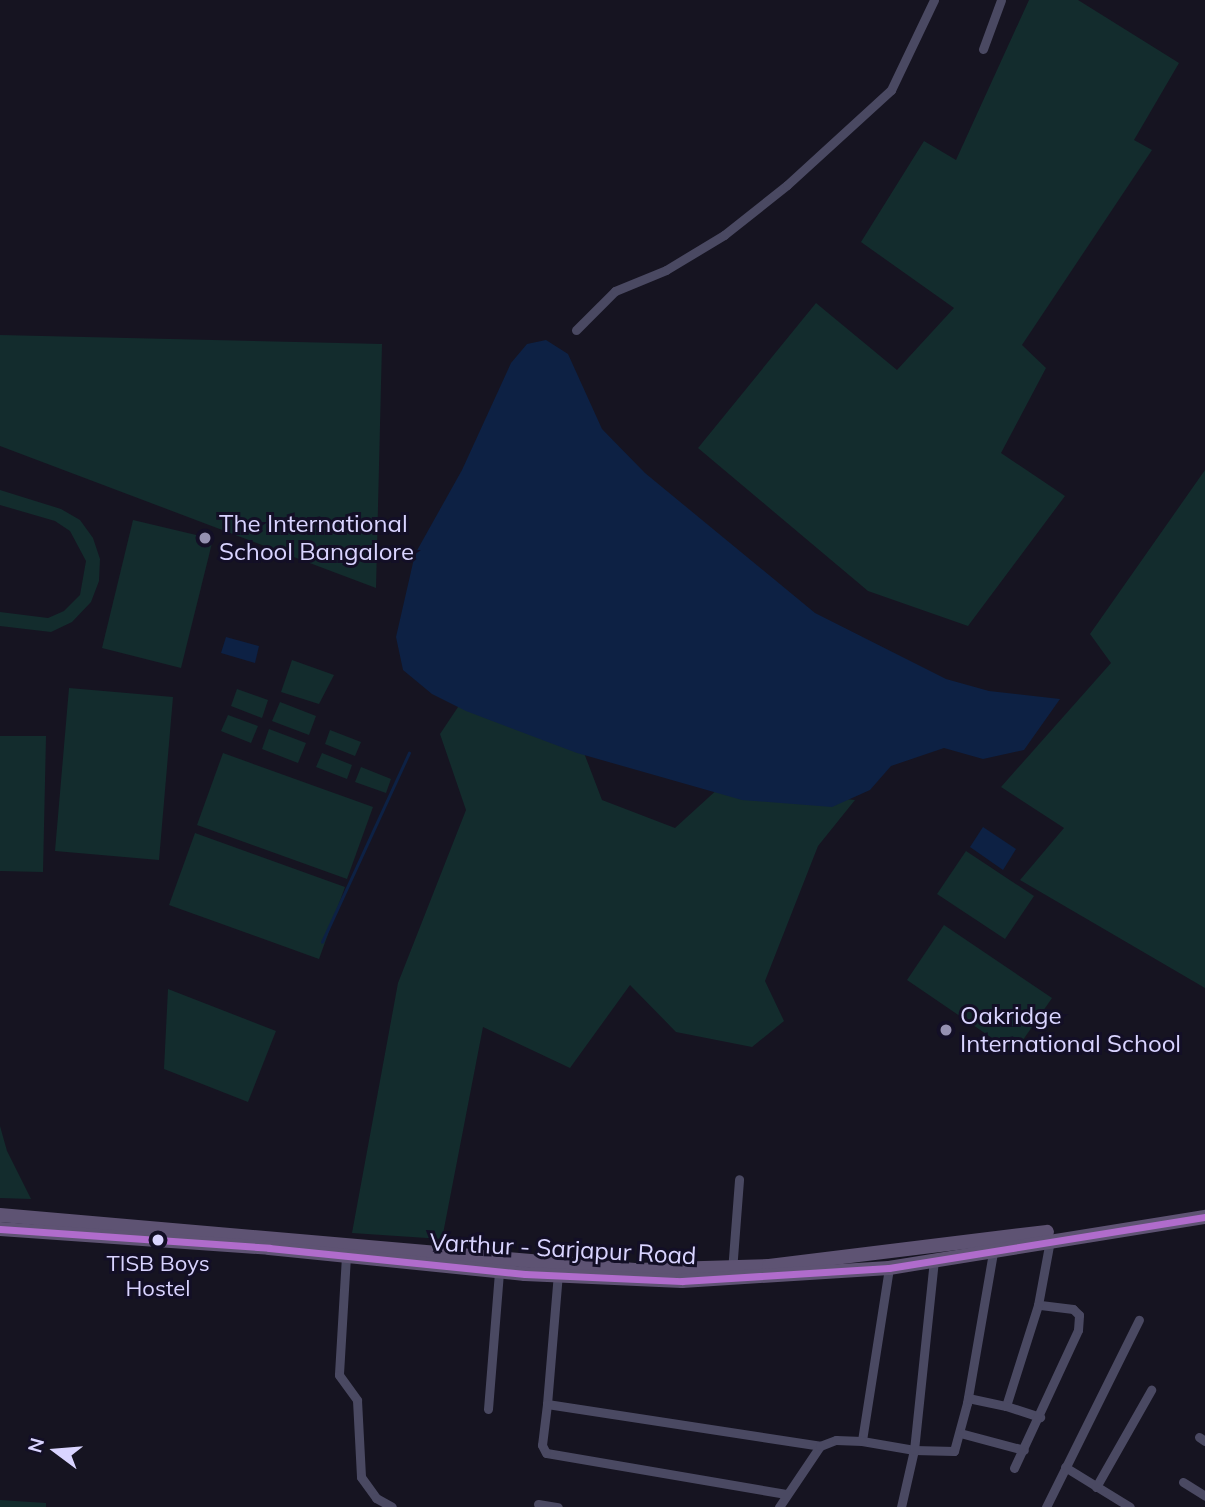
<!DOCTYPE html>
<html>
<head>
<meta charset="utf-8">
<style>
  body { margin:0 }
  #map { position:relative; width:1205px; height:1507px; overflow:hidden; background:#161421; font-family:Mulish,sans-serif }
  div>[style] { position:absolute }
  .green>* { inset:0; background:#132c2d }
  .water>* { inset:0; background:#0d2144 }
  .stream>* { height:2.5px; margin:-1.25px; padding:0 1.25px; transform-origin:1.25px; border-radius:1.25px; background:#0d2144 }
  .minor>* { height:9px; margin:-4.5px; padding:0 4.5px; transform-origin:4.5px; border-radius:4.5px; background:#4a4962 }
  .primary>* { height:14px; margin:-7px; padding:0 7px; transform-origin:7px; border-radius:7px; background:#5e5373 }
  .bus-1>* { height:7px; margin:-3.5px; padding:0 3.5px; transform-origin:3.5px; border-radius:3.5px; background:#b06ccc }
  .dots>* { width:19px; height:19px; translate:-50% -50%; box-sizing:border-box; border:4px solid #130f26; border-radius:50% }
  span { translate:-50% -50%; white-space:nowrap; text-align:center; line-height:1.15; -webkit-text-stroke:6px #130f26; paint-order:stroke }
  .bus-label { font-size:22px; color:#d9d4ff }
  .poi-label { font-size:24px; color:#d9d4ff }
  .left { translate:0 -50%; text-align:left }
  .street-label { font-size:24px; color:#d9d4ff }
  .north { position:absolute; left:21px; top:1416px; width:70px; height:70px; -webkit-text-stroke:5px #130f26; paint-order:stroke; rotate:286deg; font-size:19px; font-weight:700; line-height:28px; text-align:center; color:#d9d4ff }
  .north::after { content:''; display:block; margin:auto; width:24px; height:32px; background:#d9d4ff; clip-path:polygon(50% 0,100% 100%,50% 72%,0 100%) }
</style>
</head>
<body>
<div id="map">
  <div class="green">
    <i style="clip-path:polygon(1029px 0,1078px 0,1179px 63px,1134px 140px,1152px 150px,1022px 345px,1046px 368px,1001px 453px,1065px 496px,968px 626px,868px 591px,698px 448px,816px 303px,897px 370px,954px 308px,861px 242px,924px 141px,956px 160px)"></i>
    <i style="clip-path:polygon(0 335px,382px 344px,376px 588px,0 446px)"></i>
    <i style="clip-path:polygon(1205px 470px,1205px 988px,1020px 880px,1064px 828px,1001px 787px,1111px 663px,1090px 634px)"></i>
    <i style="clip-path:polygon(0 490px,61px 509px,80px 520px,93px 538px,100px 559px,99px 581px,91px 602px,72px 622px,51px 632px,0 626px,0 612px,48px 618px,64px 611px,80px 595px,86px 561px,70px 531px,55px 521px,0 505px)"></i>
    <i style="clip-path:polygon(133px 520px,213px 539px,181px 668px,102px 648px)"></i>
    <i style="clip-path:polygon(292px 660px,334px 675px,319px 704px,281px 692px)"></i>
    <i style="clip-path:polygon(69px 688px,173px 697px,159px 860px,55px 851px)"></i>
    <i style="clip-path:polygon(237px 689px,268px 700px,262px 718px,231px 706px)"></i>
    <i style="clip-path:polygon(468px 692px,568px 711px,602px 800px,675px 828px,720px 787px,855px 800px,818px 846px,765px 981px,784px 1021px,752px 1047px,676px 1032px,630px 985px,570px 1068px,483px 1027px,442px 1239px,352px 1233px,398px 983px,466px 810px,440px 734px)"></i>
    <i style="clip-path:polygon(280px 702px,316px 716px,309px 735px,272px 721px)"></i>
    <i style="clip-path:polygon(228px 715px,258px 726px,251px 743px,221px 731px)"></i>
    <i style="clip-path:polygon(269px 729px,306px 743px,298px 763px,262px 749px)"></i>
    <i style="clip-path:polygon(330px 730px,361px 742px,355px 756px,325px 744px)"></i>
    <i style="clip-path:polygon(0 736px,46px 736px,43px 872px,0 871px)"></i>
    <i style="clip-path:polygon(223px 753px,373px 807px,347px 879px,197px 825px)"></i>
    <i style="clip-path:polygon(322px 753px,352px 765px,347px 779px,316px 767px)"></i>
    <i style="clip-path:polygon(361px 767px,391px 779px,386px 793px,355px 782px)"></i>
    <i style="clip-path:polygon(195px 833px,345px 887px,319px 959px,169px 905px)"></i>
    <i style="clip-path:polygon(966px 851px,1034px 896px,1005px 939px,937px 894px)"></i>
    <i style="clip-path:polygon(944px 925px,1052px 998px,1014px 1053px,907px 980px)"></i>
    <i style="clip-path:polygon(168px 989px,276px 1031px,248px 1102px,164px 1069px)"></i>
    <i style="clip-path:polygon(0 1126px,7px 1151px,31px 1199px,0 1198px)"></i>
    <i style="clip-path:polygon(0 1500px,46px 1503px,46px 1507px,0 1507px)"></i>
  </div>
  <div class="water">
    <i style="clip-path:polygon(546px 340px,568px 354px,602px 429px,645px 473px,815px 613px,946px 679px,989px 691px,1060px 699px,1024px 750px,983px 759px,944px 748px,891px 766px,870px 790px,832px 807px,742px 800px,577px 753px,466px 711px,432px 694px,403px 670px,396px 637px,415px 554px,462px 470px,511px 363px,527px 344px)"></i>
    <i style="clip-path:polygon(226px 637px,259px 646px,255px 663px,221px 653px)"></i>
    <i style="clip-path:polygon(983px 827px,1016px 849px,1003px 870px,970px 847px)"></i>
  </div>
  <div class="stream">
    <i style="left:322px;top:942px;width:208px;rotate:-65.3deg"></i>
  </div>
  <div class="minor">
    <i style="left:983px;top:49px;width:52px;rotate:-69.8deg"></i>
    <i style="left:576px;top:330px;width:55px;rotate:-45deg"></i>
    <i style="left:615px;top:291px;width:55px;rotate:-22.4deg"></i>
    <i style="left:666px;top:270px;width:68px;rotate:-31.1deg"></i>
    <i style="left:724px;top:235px;width:80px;rotate:-38.4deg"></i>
    <i style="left:787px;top:185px;width:141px;rotate:-42.4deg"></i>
    <i style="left:891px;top:90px;width:100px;rotate:-64.5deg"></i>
    <i style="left:346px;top:1256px;width:119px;rotate:93.4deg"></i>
    <i style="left:339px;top:1375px;width:31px;rotate:54deg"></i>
    <i style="left:357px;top:1400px;width:77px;rotate:87deg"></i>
    <i style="left:361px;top:1477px;width:26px;rotate:54deg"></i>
    <i style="left:376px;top:1498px;width:18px;rotate:29deg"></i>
    <i style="left:889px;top:1268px;width:175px;rotate:98.9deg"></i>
    <i style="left:862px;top:1441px;width:53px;rotate:9.8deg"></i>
    <i style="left:914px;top:1450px;width:40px;rotate:1.4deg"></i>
    <i style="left:954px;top:1451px;width:50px;rotate:-74.8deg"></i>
    <i style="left:967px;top:1403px;width:153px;rotate:-80.2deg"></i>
    <i style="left:732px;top:1271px;width:92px;rotate:-85.6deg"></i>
    <i style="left:1038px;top:1305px;width:106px;rotate:107.6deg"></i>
    <i style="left:1006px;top:1406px;width:36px;rotate:18deg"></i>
    <i style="left:968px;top:1398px;width:39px;rotate:12deg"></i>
    <i style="left:547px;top:1404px;width:131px;rotate:-85.2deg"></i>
    <i style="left:488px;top:1409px;width:138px;rotate:-85.4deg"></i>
    <i style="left:960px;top:1433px;width:66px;rotate:14.9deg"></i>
    <i style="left:1199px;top:1437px;width:7px;rotate:34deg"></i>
    <i style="left:1065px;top:1467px;width:76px;rotate:31.6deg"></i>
    <i style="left:1014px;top:1468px;width:152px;rotate:-65.1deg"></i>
    <i style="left:1078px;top:1330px;width:15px;rotate:-86deg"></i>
    <i style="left:1079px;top:1315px;width:8px;rotate:-135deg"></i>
    <i style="left:1073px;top:1309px;width:35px;rotate:-173deg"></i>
    <i style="left:1038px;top:1305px;width:66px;rotate:-79.5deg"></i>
    <i style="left:1183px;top:1482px;width:26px;rotate:32deg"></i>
    <i style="left:1096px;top:1487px;width:112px;rotate:-60.4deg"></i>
    <i style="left:786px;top:1494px;width:243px;rotate:-170.3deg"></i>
    <i style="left:546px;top:1453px;width:9px;rotate:-117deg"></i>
    <i style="left:542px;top:1445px;width:41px;rotate:-83deg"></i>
    <i style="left:547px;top:1404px;width:276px;rotate:8.7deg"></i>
    <i style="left:538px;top:1504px;width:20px;rotate:9deg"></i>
    <i style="left:779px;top:1507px;width:73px;rotate:-56.1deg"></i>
    <i style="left:820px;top:1446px;width:17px;rotate:-21deg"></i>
    <i style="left:836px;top:1440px;width:26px;rotate:2deg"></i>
    <i style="left:901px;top:1507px;width:58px;rotate:-77.2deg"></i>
    <i style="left:914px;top:1450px;width:190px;rotate:-84deg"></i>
    <i style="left:1046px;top:1507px;width:209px;rotate:-63.6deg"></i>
  </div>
  <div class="primary">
    <i style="left:0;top:1215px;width:637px;rotate:4.95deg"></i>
    <i style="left:635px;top:1270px;width:134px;rotate:-1.7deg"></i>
    <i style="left:769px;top:1266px;width:280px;rotate:-7deg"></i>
    <i style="left:0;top:1229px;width:270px;rotate:4deg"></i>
    <i style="left:269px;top:1248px;width:257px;rotate:5.8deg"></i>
    <i style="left:525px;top:1274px;width:157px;rotate:2.6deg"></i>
    <i style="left:682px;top:1281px;width:207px;rotate:-3.6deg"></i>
    <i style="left:889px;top:1268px;width:320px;rotate:-9.2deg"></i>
  </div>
  <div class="bus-1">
    <i style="left:0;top:1229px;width:270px;rotate:4deg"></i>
    <i style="left:269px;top:1248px;width:257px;rotate:5.8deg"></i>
    <i style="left:525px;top:1274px;width:157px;rotate:2.6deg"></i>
    <i style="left:682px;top:1281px;width:207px;rotate:-3.6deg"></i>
    <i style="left:889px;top:1268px;width:320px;rotate:-9.2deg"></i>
  </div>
  <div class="dots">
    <i style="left:205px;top:538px;background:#9591b1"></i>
    <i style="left:946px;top:1030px;background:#9591b1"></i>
    <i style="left:158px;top:1240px;background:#d9d4ff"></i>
  </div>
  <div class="bus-label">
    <span style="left:158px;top:1276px">TISB Boys<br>Hostel</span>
  </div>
  <div class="poi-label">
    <span class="left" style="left:219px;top:538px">The International<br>School Bangalore</span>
    <span class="left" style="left:960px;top:1030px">Oakridge<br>International School</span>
  </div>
  <div class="street-label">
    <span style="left:563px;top:1249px;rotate:3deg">Varthur - Sarjapur Road</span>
  </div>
  <div class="north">N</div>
</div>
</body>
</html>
